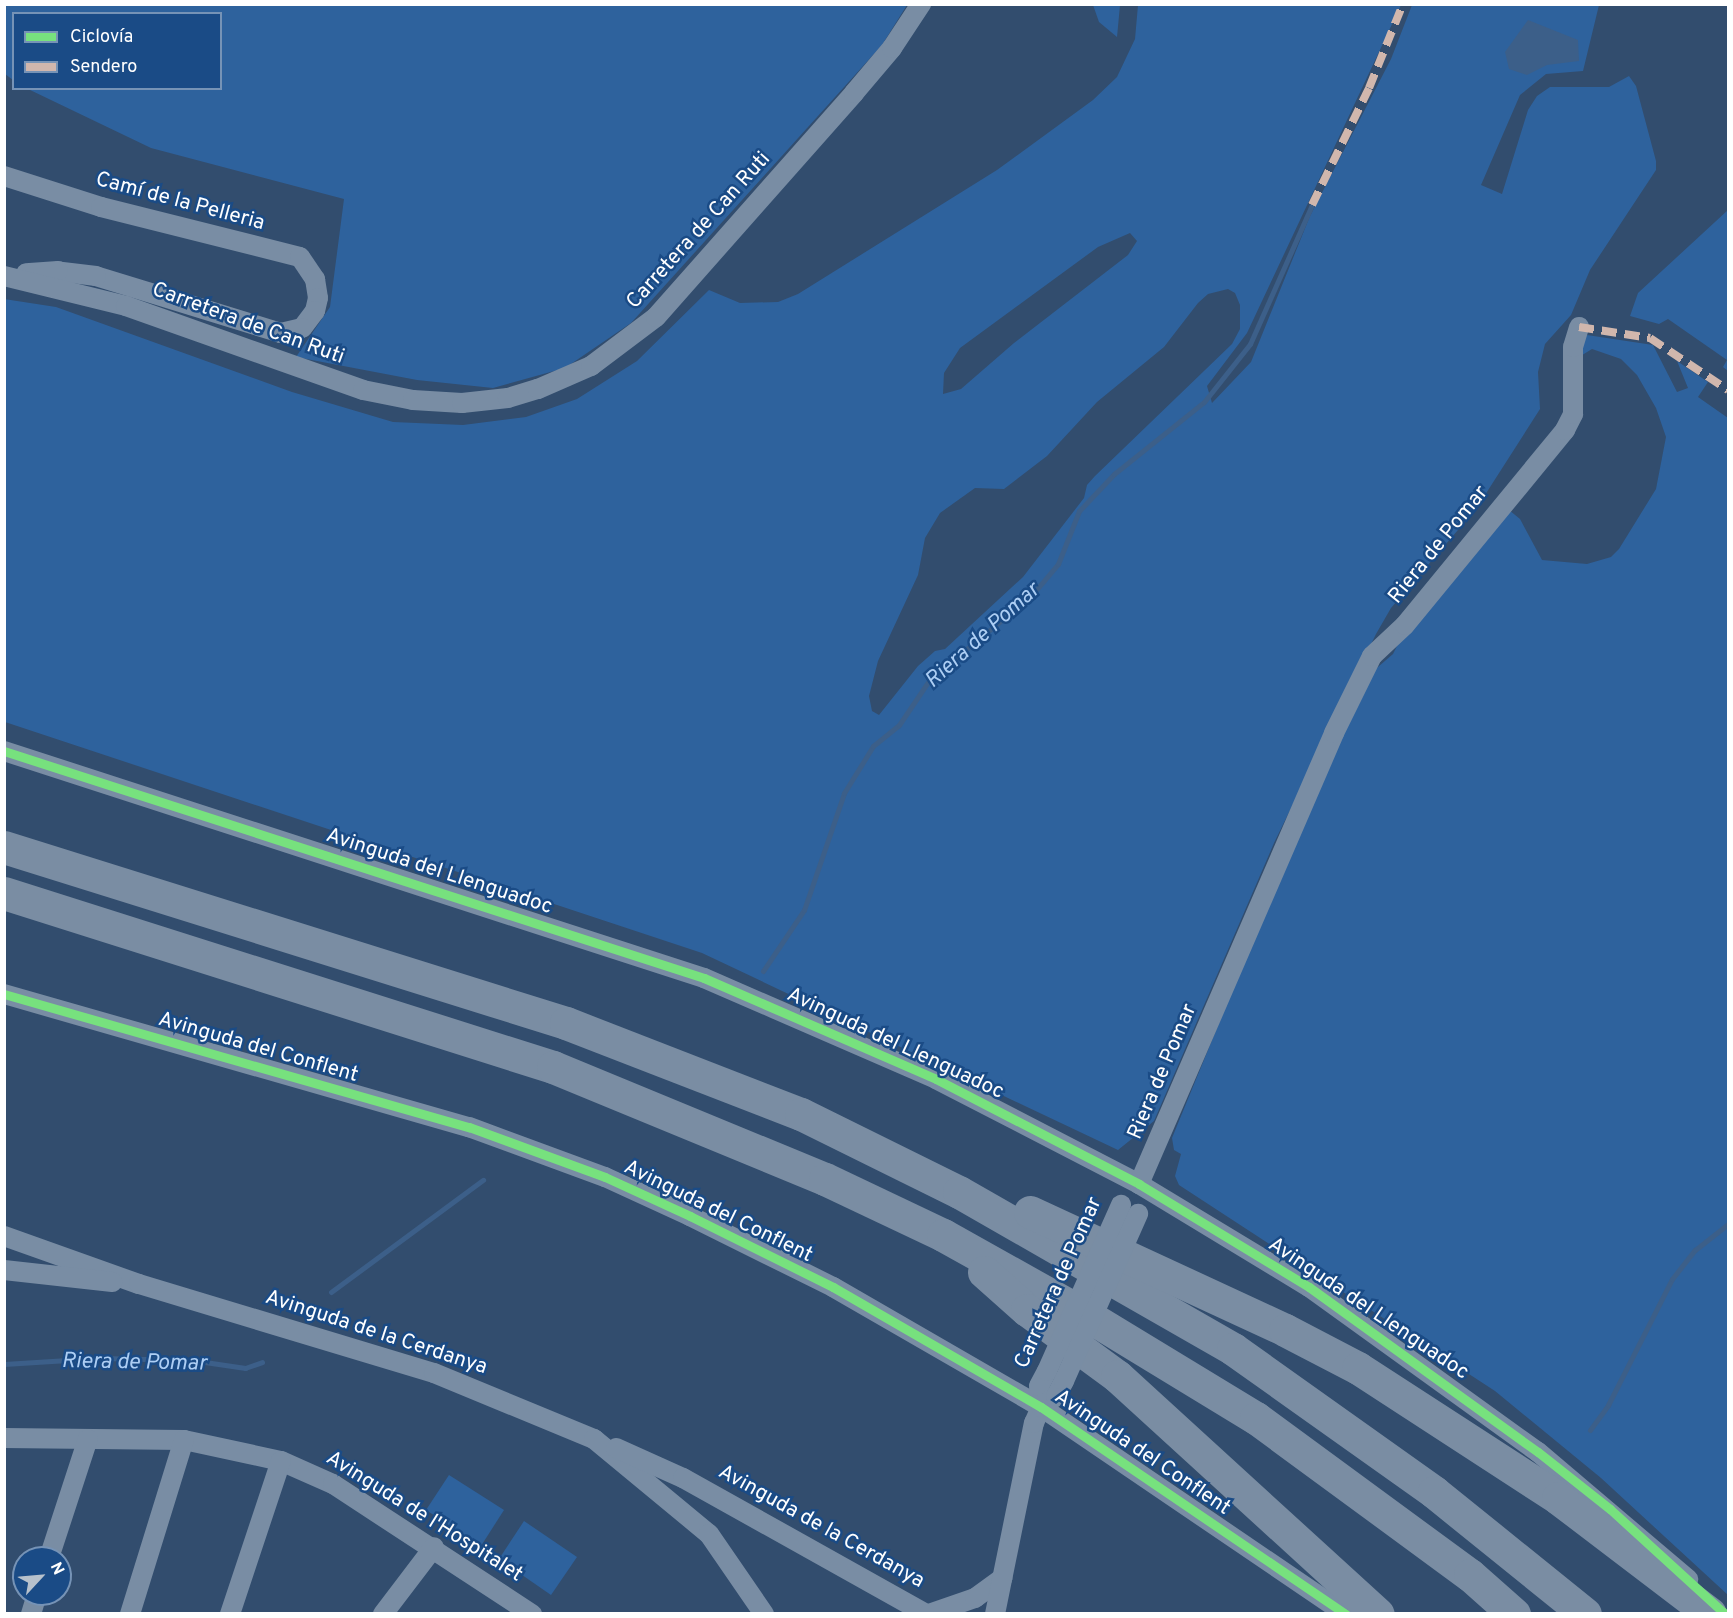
<!DOCTYPE html>
<html>
<head>
<meta charset="utf-8">
<style>
  body { margin:0 }
  #map { position:relative; width:1733px; height:1618px; overflow:hidden; background:#324d6e; font-family:Overpass,sans-serif }
  div>[style] { position:absolute }
  .green>* { inset:0; background:#2e629d }
  .water>* { inset:0; background:#3c5f89 }
  .stream>* { height:5px; margin:-2.5px; padding:0 2.5px; transform-origin:2.5px; border-radius:2.5px; background:#3c5f89 }
  .street>* { height:20px; margin:-10px; padding:0 10px; transform-origin:10px; border-radius:10px; background:#798da4 }
  .highway>* { height:33px; margin:-16.5px; padding:0 16.5px; transform-origin:16.5px; border-radius:16.5px; background:#7a8da3 }
  .street-bridge>* { height:20px; margin:-10px; padding:0 10px; transform-origin:10px; border-radius:10px; background:#798da4 }
  .quiet>* { height:8px; margin-top:-4px; transform-origin:0; background:repeating-linear-gradient(90deg,#d1b7ad 0 15px,transparent 0 23px) }
  .cycleway>* { height:9px; margin:-4.5px; padding:0 4.5px; transform-origin:4.5px; border-radius:4.5px; background:#77e17e }
  span { translate:-50% -50%; white-space:nowrap; text-align:center; line-height:1.15; -webkit-text-stroke:5px #1a4b86; paint-order:stroke }
  .street-label { font-size:21px; color:#fff }
  .water-label { font-size:22px; color:#adcef4; font-style:italic }
  .frame { position:absolute; inset:0; border:6px solid #fff; pointer-events:none }
  .legend { position:absolute; left:12px; top:12px; width:210px; height:78px; box-sizing:border-box; background:#1a4b86; border:2px solid #7693b6; margin:0; padding:8px 10px; list-style:none; font-size:18px; color:#fff }
  .legend li { display:flex; align-items:center; gap:12px; height:30px }
  .legend b { width:30px; border:2px solid #7693b6 }
  .north { position:absolute; left:12px; top:1546px; width:60px; height:60px; box-sizing:border-box; background:#1a4b86; border:2px solid #7693b6; border-radius:50%; rotate:64deg; font-size:16px; font-weight:700; line-height:24px; text-align:center; color:#fff }
  .north::after { content:''; display:block; margin:auto; width:21px; height:27px; background:#b7c1cc; clip-path:polygon(50% 0,100% 100%,50% 72%,0 100%) }
</style>
</head>
<body>
<div id="map">
  <div class="green">
    <i style="clip-path:polygon(4px 5px,907px 5px,882px 45px,631px 323px,565px 368px,493px 388px,417px 380px,296px 357px,330px 307px,344px 199px,151px 148px,28px 89px,220px 88px,220px 14px,14px 14px,13px 80px,5px 74px)"></i>
    <i style="clip-path:polygon(1093px 5px,1120px 5px,1117px 37px,1099px 22px)"></i>
    <i style="clip-path:polygon(evenodd,1138px 5px,1401px 5px,1247px 333px,1207px 386px,1212px 403px,1251px 362px,1310px 216px,1391px 59px,1412px 5px,1599px 5px,1583px 71px,1546px 74px,1520px 95px,1481px 185px,1502px 194px,1528px 110px,1537px 96px,1550px 87px,1609px 87px,1629px 76px,1636px 86px,1656px 161px,1656px 170px,1590px 270px,1571px 315px,1545px 344px,1538px 372px,1540px 409px,1476px 509px,1391px 608px,1376px 634px,1274px 843px,1154px 1121px,1118px 1150px,702px 953px,5px 722px,4px 299px,56px 307px,292px 392px,393px 422px,463px 425px,526px 417px,577px 399px,637px 361px,709px 290px,740px 303px,778px 302px,798px 294px,997px 170px,1093px 100px,1117px 77px,1135px 39px,1138px 5px,1130px 233px,1137px 241px,1128px 255px,1014px 343px,961px 389px,943px 394px,944px 373px,960px 348px,1098px 247px,1130px 233px,1138px 5px,1228px 289px,1235px 293px,1240px 305px,1240px 329px,1232px 344px,1095px 476px,1087px 485px,1084px 498px,1023px 577px,945px 649px,935px 651px,918px 666px,879px 715px,872px 711px,869px 696px,878px 661px,918px 575px,925px 538px,940px 513px,975px 488px,1004px 489px,1047px 456px,1097px 402px,1164px 347px,1198px 303px,1208px 294px,1228px 289px)"></i>
    <i style="clip-path:polygon(1728px 210px,1728px 371px,1723px 367px,1727px 360px,1668px 319px,1659px 324px,1630px 316px,1638px 293px)"></i>
    <i style="clip-path:polygon(1587px 335px,1653px 345px,1677px 392px,1688px 388px,1677px 361px,1708px 382px,1698px 397px,1728px 418px,1728px 1595px,1601px 1478px,1495px 1391px,1179px 1185px,1175px 1176px,1181px 1154px,1174px 1150px,1172px 1138px,1287px 857px,1371px 673px,1393px 654px,1402px 636px,1509px 510px,1520px 519px,1542px 560px,1587px 564px,1611px 557px,1619px 549px,1656px 489px,1666px 437px,1656px 408px,1637px 375px,1621px 359px,1592px 349px,1579px 357px,1579px 346px)"></i>
    <i style="clip-path:polygon(449px 1475px,504px 1510px,481px 1546px,426px 1510px)"></i>
    <i style="clip-path:polygon(524px 1521px,577px 1557px,551px 1595px,499px 1559px)"></i>
  </div>
  <div class="water">
    <i style="clip-path:polygon(1528px 20px,1578px 40px,1579px 61px,1547px 65px,1527px 75px,1509px 69px,1505px 52px)"></i>
  </div>
  <div class="stream">
    <i style="left:763px;top:971px;width:73px;rotate:-56.1deg"></i>
    <i style="left:804px;top:910px;width:124px;rotate:-71.1deg"></i>
    <i style="left:844px;top:793px;width:55px;rotate:-58.3deg"></i>
    <i style="left:873px;top:746px;width:33px;rotate:-39deg"></i>
    <i style="left:899px;top:725px;width:55px;rotate:-56deg"></i>
    <i style="left:930px;top:679px;width:131px;rotate:-39.4deg"></i>
    <i style="left:1031px;top:596px;width:42px;rotate:-49.8deg"></i>
    <i style="left:1058px;top:564px;width:57px;rotate:-68.4deg"></i>
    <i style="left:1079px;top:511px;width:51px;rotate:-46.6deg"></i>
    <i style="left:1114px;top:474px;width:115px;rotate:-38.7deg"></i>
    <i style="left:1204px;top:402px;width:74px;rotate:-51.6deg"></i>
    <i style="left:1250px;top:344px;width:152px;rotate:-66deg"></i>
    <i style="left:331px;top:1292px;width:189px;rotate:-36.4deg"></i>
    <i style="left:4px;top:1364px;width:96px;rotate:-3.6deg"></i>
    <i style="left:100px;top:1358px;width:91px;rotate:1.3deg"></i>
    <i style="left:191px;top:1360px;width:55px;rotate:8.4deg"></i>
    <i style="left:245px;top:1368px;width:18px;rotate:-19deg"></i>
    <i style="left:1590px;top:1430px;width:31px;rotate:-54deg"></i>
    <i style="left:1608px;top:1405px;width:141px;rotate:-63.1deg"></i>
    <i style="left:1672px;top:1279px;width:37px;rotate:-52deg"></i>
    <i style="left:1695px;top:1250px;width:42px;rotate:-38.2deg"></i>
  </div>
  <div class="street">
    <i style="left:4px;top:176px;width:102px;rotate:17.7deg"></i>
    <i style="left:101px;top:207px;width:205px;rotate:14.1deg"></i>
    <i style="left:300px;top:257px;width:27px;rotate:56deg"></i>
    <i style="left:315px;top:279px;width:19px;rotate:81deg"></i>
    <i style="left:318px;top:298px;width:13px;rotate:103deg"></i>
    <i style="left:315px;top:311px;width:21px;rotate:127deg"></i>
    <i style="left:302px;top:328px;width:22px;rotate:167deg"></i>
    <i style="left:281px;top:333px;width:194px;rotate:-162.9deg"></i>
    <i style="left:96px;top:276px;width:38px;rotate:-173deg"></i>
    <i style="left:58px;top:271px;width:32px;rotate:176deg"></i>
    <i style="left:4px;top:276px;width:126px;rotate:13.8deg"></i>
    <i style="left:126px;top:306px;width:251px;rotate:19.5deg"></i>
    <i style="left:363px;top:390px;width:51px;rotate:11.3deg"></i>
    <i style="left:413px;top:400px;width:49px;rotate:3.5deg"></i>
    <i style="left:462px;top:403px;width:46px;rotate:-6.2deg"></i>
    <i style="left:508px;top:398px;width:31px;rotate:-17deg"></i>
    <i style="left:538px;top:389px;width:58px;rotate:-23.5deg"></i>
    <i style="left:591px;top:366px;width:81px;rotate:-37deg"></i>
    <i style="left:656px;top:317px;width:299px;rotate:-48.5deg"></i>
    <i style="left:854px;top:93px;width:59px;rotate:-49.8deg"></i>
    <i style="left:892px;top:48px;width:53px;rotate:-56.6deg"></i>
    <i style="left:4px;top:751px;width:736px;rotate:17.97deg"></i>
    <i style="left:704px;top:978px;width:253px;rotate:23.5deg"></i>
    <i style="left:936px;top:1079px;width:229px;rotate:27.3deg"></i>
    <i style="left:1139px;top:1184px;width:199px;rotate:31.2deg"></i>
    <i style="left:1309px;top:1287px;width:282px;rotate:35.8deg"></i>
    <i style="left:1538px;top:1452px;width:197px;rotate:40.3deg"></i>
    <i style="left:4px;top:994px;width:484px;rotate:16deg"></i>
    <i style="left:469px;top:1127px;width:145px;rotate:20.2deg"></i>
    <i style="left:605px;top:1177px;width:94px;rotate:24.6deg"></i>
    <i style="left:690px;top:1216px;width:160px;rotate:26.4deg"></i>
    <i style="left:833px;top:1287px;width:240px;rotate:30deg"></i>
    <i style="left:1041px;top:1407px;width:369px;rotate:34.2deg"></i>
    <i style="left:1139px;top:1184px;width:491px;rotate:-66.6deg"></i>
    <i style="left:1334px;top:733px;width:86px;rotate:-63.7deg"></i>
    <i style="left:1372px;top:656px;width:45px;rotate:-43.2deg"></i>
    <i style="left:1405px;top:625px;width:252px;rotate:-50.6deg"></i>
    <i style="left:1565px;top:430px;width:18px;rotate:-63deg"></i>
    <i style="left:1573px;top:414px;width:67px;rotate:-90deg"></i>
    <i style="left:1573px;top:347px;width:21px;rotate:-73deg"></i>
    <i style="left:4px;top:1236px;width:143px;rotate:19.6deg"></i>
    <i style="left:139px;top:1284px;width:308px;rotate:16.8deg"></i>
    <i style="left:434px;top:1373px;width:173px;rotate:22.4deg"></i>
    <i style="left:594px;top:1439px;width:149px;rotate:39.6deg"></i>
    <i style="left:709px;top:1534px;width:97px;rotate:55.5deg"></i>
    <i style="left:4px;top:1270px;width:109px;rotate:6.3deg"></i>
    <i style="left:1041px;top:1407px;width:21px;rotate:-95deg"></i>
    <i style="left:1039px;top:1386px;width:17px;rotate:-62deg"></i>
    <i style="left:4px;top:1438px;width:180px;rotate:0.6deg"></i>
    <i style="left:184px;top:1440px;width:99px;rotate:12.2deg"></i>
    <i style="left:281px;top:1461px;width:57px;rotate:23.9deg"></i>
    <i style="left:333px;top:1484px;width:238px;rotate:33.2deg"></i>
    <i style="left:616px;top:1448px;width:73px;rotate:24.1deg"></i>
    <i style="left:683px;top:1478px;width:278px;rotate:29.2deg"></i>
    <i style="left:49px;top:1558px;width:125px;rotate:-71.9deg"></i>
    <i style="left:31px;top:1614px;width:21px;rotate:-73deg"></i>
    <i style="left:130px;top:1614px;width:182px;rotate:-72.8deg"></i>
    <i style="left:230px;top:1614px;width:161px;rotate:-71.6deg"></i>
    <i style="left:383px;top:1614px;width:84px;rotate:-52.7deg"></i>
    <i style="left:929px;top:1614px;width:49px;rotate:-19.2deg"></i>
    <i style="left:975px;top:1598px;width:34px;rotate:-36deg"></i>
    <i style="left:995px;top:1614px;width:195px;rotate:-78.5deg"></i>
    <i style="left:1034px;top:1423px;width:17px;rotate:-66deg"></i>
    <i style="left:1041px;top:1407px;width:19px;rotate:-36deg"></i>
    <i style="left:1056px;top:1396px;width:17px;rotate:-62deg"></i>
  </div>
  <div class="highway">
    <i style="left:4px;top:847px;width:589px;rotate:17.39deg"></i>
    <i style="left:566px;top:1023px;width:252px;rotate:21.2deg"></i>
    <i style="left:801px;top:1114px;width:176px;rotate:26.3deg"></i>
    <i style="left:959px;top:1192px;width:316px;rotate:29.8deg"></i>
    <i style="left:1233px;top:1349px;width:247px;rotate:35.4deg"></i>
    <i style="left:1434px;top:1492px;width:194px;rotate:38.9deg"></i>
    <i style="left:4px;top:893px;width:576px;rotate:17.59deg"></i>
    <i style="left:553px;top:1067px;width:294px;rotate:22.4deg"></i>
    <i style="left:825px;top:1179px;width:131px;rotate:25.4deg"></i>
    <i style="left:943px;top:1235px;width:166px;rotate:29.2deg"></i>
    <i style="left:1088px;top:1316px;width:197px;rotate:31.3deg"></i>
    <i style="left:1256px;top:1418px;width:265px;rotate:36.3deg"></i>
    <i style="left:1470px;top:1575px;width:59px;rotate:41.6deg"></i>
    <i style="left:1030px;top:1212px;width:281px;rotate:24.8deg"></i>
    <i style="left:1285px;top:1330px;width:82px;rotate:27.5deg"></i>
    <i style="left:1358px;top:1368px;width:239px;rotate:33deg"></i>
    <i style="left:1558px;top:1498px;width:191px;rotate:37.3deg"></i>
    <i style="left:984px;top:1272px;width:57px;rotate:41.5deg"></i>
    <i style="left:1027px;top:1310px;width:112px;rotate:36.3deg"></i>
    <i style="left:1117px;top:1376px;width:353px;rotate:42.4deg"></i>
  </div>
  <div class="street-bridge">
    <i style="left:1047px;top:1371px;width:182px;rotate:-66deg"></i>
    <i style="left:1064px;top:1381px;width:183px;rotate:-66.1deg"></i>
  </div>
  <div class="quiet">
    <i style="left:1312px;top:205px;width:130px;rotate:-64deg"></i>
    <i style="left:1369px;top:88px;width:91px;rotate:-68deg"></i>
    <i style="left:1579px;top:327px;width:72px;rotate:8.8deg"></i>
    <i style="left:1650px;top:338px;width:94px;rotate:33.7deg"></i>
  </div>
  <div class="cycleway">
    <i style="left:4px;top:751px;width:736px;rotate:17.97deg"></i>
    <i style="left:704px;top:978px;width:253px;rotate:23.5deg"></i>
    <i style="left:936px;top:1079px;width:229px;rotate:27.3deg"></i>
    <i style="left:1139px;top:1184px;width:199px;rotate:31.2deg"></i>
    <i style="left:1309px;top:1287px;width:282px;rotate:35.8deg"></i>
    <i style="left:1538px;top:1452px;width:92px;rotate:38.4deg"></i>
    <i style="left:1610px;top:1509px;width:156px;rotate:42.4deg"></i>
    <i style="left:4px;top:994px;width:484px;rotate:16deg"></i>
    <i style="left:469px;top:1127px;width:145px;rotate:20.2deg"></i>
    <i style="left:605px;top:1177px;width:94px;rotate:24.6deg"></i>
    <i style="left:690px;top:1216px;width:160px;rotate:26.4deg"></i>
    <i style="left:833px;top:1287px;width:240px;rotate:30deg"></i>
    <i style="left:1041px;top:1407px;width:369px;rotate:34.2deg"></i>
  </div>
  <div class="street-label">
    <span style="left:180px;top:202px;rotate:15deg">Camí de la Pelleria</span>
    <span style="left:699px;top:231px;rotate:-48deg">Carretera de Can Ruti</span>
    <span style="left:248px;top:324px;rotate:20deg">Carretera de Can Ruti</span>
    <span style="left:1439px;top:545px;rotate:-51deg">Riera de Pomar</span>
    <span style="left:439px;top:872px;rotate:18deg">Avinguda del Llenguadoc</span>
    <span style="left:895px;top:1044px;rotate:25deg">Avinguda del Llenguadoc</span>
    <span style="left:258px;top:1048px;rotate:16deg">Avinguda del Conflent</span>
    <span style="left:1163px;top:1072px;rotate:-67deg">Riera de Pomar</span>
    <span style="left:718px;top:1212px;rotate:26deg">Avinguda del Conflent</span>
    <span style="left:1059px;top:1283px;rotate:-66deg">Carretera de Pomar</span>
    <span style="left:1368px;top:1309px;rotate:34deg">Avinguda del Llenguadoc</span>
    <span style="left:376px;top:1333px;rotate:18deg">Avinguda de la Cerdanya</span>
    <span style="left:1142px;top:1453px;rotate:34deg">Avinguda del Conflent</span>
    <span style="left:424px;top:1517px;rotate:32deg">Avinguda de l'Hospitalet</span>
    <span style="left:821px;top:1527px;rotate:29deg">Avinguda de la Cerdanya</span>
  </div>
  <div class="water-label">
    <span style="left:983px;top:636px;rotate:-42deg">Riera de Pomar</span>
    <span style="left:134px;top:1363px;rotate:1deg">Riera de Pomar</span>
  </div>
  <div class="frame"></div>
  <ul class="legend">
  <li><b style="height:8px;background:#77e17e"></b>Ciclovía</li>
  <li><b style="height:8px;background:#d1b7ad"></b>Sendero</li>
  </ul>
  <div class="north">N</div>
</div>
</body>
</html>
